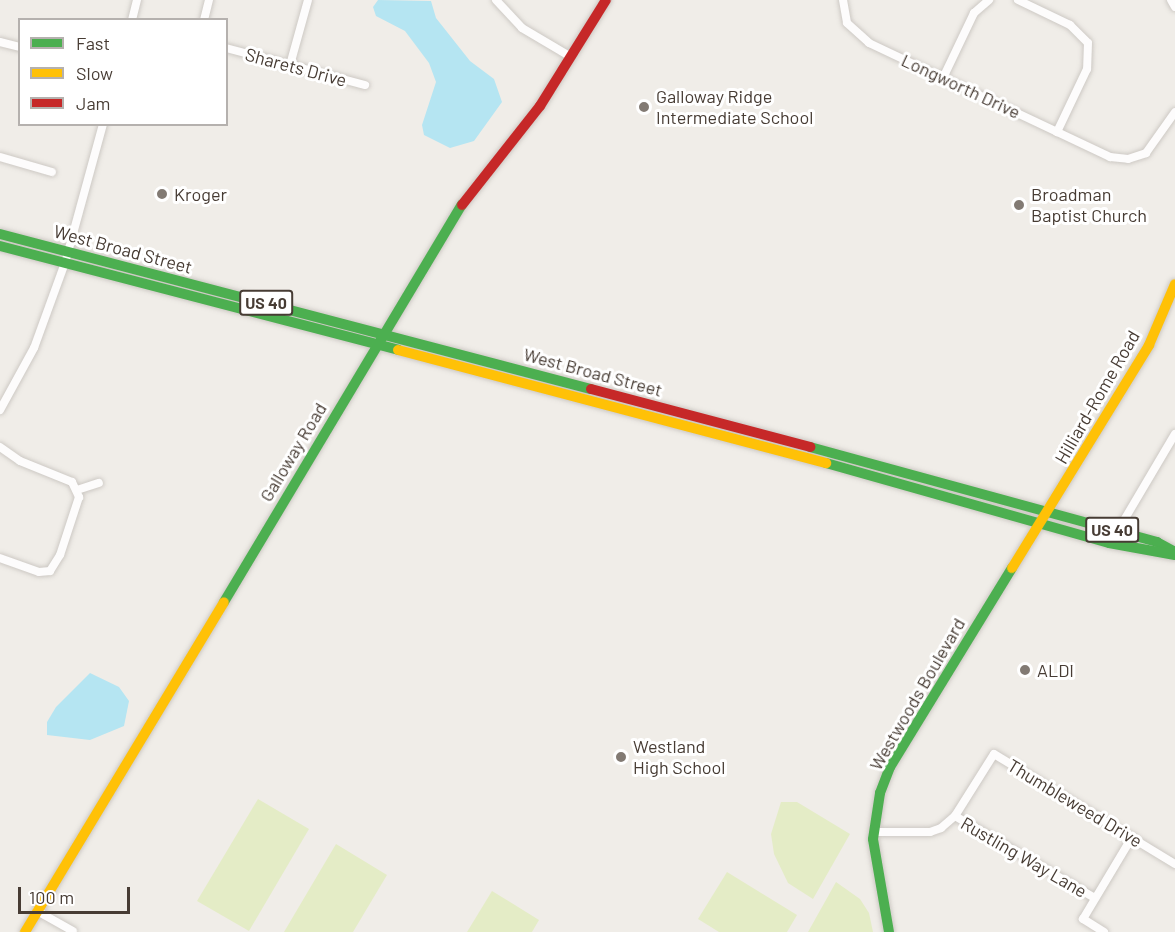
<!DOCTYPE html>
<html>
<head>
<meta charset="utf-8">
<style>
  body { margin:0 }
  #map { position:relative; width:1175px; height:932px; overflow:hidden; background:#f0ede8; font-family:Barlow,sans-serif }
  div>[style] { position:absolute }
  .green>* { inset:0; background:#e4ecc6 }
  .water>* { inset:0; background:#b5e5f2 }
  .roads { filter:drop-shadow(0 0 2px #cdc9c4) drop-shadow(0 0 2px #cdc9c4) }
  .street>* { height:8px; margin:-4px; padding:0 4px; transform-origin:4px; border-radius:4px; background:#fdfcfc }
  .fast>* { height:10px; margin:-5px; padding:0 5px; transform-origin:5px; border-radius:5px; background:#4caf50 }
  .slow>* { height:10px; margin:-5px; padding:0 5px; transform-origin:5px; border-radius:5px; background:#ffc107 }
  .jam>* { height:10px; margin:-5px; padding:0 5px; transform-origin:5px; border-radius:5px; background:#c62828 }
  .dots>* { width:16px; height:16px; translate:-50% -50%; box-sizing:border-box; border:3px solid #fff; border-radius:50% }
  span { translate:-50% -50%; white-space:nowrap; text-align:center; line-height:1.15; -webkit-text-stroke:6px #fff; paint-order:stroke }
  .shield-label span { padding:2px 4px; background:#fff; border:2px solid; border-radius:4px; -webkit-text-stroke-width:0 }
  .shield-label { font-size:16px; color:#473c34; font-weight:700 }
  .street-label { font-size:18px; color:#473c34 }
  .poi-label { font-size:18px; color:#473c34 }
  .left { translate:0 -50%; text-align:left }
  .legend { position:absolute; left:18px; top:18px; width:210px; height:108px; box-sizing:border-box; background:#fff; border:2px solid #b5b1ae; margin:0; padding:8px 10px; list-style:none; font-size:18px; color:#473c34 }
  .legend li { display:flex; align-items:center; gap:12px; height:30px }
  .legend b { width:30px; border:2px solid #b5b1ae }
  .scale { position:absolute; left:18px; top:887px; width:112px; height:27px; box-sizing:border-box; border:3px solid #473c34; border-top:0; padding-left:8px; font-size:18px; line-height:21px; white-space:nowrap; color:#473c34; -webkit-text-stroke:4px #fff; paint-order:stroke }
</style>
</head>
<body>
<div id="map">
  <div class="green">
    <i style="clip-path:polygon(258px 799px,309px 829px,249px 931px,197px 901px)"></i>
    <i style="clip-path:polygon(781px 802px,797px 802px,850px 834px,813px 899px,788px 883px,774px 854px,771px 834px)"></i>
    <i style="clip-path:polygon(336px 844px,387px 875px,353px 932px,284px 932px)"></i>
    <i style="clip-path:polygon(727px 872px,797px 915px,787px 932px,719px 932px,698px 919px)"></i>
    <i style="clip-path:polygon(836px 882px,860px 899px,869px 913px,873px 932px,808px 932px)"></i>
    <i style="clip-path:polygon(492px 891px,539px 920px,532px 932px,467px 932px)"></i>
  </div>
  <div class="water">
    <i style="clip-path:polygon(378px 0,431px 1px,436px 18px,470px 61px,494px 79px,502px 102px,474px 141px,450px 148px,424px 135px,422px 125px,436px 82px,429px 63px,405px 31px,376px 16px,373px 7px)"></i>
    <i style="clip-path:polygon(90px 673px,119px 687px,129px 701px,124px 726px,90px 740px,47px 735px,47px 722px,56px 707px)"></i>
  </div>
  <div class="roads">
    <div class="street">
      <i style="left:496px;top:0;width:38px;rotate:47deg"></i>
      <i style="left:522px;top:28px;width:57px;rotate:30.6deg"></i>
      <i style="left:843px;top:0;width:23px;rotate:80deg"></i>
      <i style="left:847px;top:23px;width:30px;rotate:42deg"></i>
      <i style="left:869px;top:43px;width:267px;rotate:25.3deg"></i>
      <i style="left:1110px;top:157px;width:18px;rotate:6deg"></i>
      <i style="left:1128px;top:159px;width:19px;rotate:-18deg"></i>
      <i style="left:1146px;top:153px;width:50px;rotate:-54.7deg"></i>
      <i style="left:1018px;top:0;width:58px;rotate:25.7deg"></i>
      <i style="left:1070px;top:25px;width:25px;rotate:45deg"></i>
      <i style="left:1088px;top:43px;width:26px;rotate:92deg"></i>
      <i style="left:1087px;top:69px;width:70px;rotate:115.5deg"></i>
      <i style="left:1171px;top:0;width:8px;rotate:60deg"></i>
      <i style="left:132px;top:20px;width:21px;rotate:-76deg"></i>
      <i style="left:204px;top:20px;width:21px;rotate:-76deg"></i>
      <i style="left:0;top:42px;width:21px;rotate:14deg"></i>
      <i style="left:226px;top:48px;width:144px;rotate:14.9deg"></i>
      <i style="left:290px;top:65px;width:67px;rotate:-74.5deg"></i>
      <i style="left:943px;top:78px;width:72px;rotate:-64.5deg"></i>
      <i style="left:974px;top:13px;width:20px;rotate:-41deg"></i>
      <i style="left:0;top:157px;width:54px;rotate:16.1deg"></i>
      <i style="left:0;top:410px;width:71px;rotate:-61.3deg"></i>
      <i style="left:34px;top:348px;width:90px;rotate:-70deg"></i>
      <i style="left:65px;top:263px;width:144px;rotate:-74.7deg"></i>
      <i style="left:0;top:447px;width:24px;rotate:35deg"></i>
      <i style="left:20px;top:461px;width:56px;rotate:22deg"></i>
      <i style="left:72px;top:482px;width:17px;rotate:65deg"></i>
      <i style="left:79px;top:497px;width:61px;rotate:108.1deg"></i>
      <i style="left:60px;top:555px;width:19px;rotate:122deg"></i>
      <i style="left:50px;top:571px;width:11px;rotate:175deg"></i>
      <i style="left:39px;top:572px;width:41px;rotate:-160.3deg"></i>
      <i style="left:77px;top:490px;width:23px;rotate:-18deg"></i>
      <i style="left:1117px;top:532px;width:114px;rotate:-59.4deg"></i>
      <i style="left:955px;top:816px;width:162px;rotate:30.4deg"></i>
      <i style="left:874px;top:832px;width:56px"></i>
      <i style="left:930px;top:832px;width:12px;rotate:-20deg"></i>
      <i style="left:941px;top:828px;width:18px;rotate:-41deg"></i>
      <i style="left:955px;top:816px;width:73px;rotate:-57.8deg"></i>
      <i style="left:994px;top:754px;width:212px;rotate:31.3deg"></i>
      <i style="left:37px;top:911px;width:41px;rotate:29.1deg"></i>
      <i style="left:1104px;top:932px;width:25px;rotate:-148deg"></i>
      <i style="left:1083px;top:919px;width:96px;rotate:-59.1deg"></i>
    </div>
    <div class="fast">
      <i style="left:0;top:234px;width:611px;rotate:14.7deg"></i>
      <i style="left:0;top:246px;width:411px;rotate:14.6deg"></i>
      <i style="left:810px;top:447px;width:360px;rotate:15.3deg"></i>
      <i style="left:1157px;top:542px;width:21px;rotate:29deg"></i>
      <i style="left:826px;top:463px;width:294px;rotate:15.8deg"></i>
      <i style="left:1109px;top:543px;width:67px;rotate:10.3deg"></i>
      <i style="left:224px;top:602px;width:463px;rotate:-59.1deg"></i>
      <i style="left:889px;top:932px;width:94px;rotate:-99.8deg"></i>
      <i style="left:873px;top:839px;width:47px;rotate:-81.3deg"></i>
      <i style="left:880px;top:793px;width:28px;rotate:-69deg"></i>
      <i style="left:890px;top:767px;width:233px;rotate:-58.5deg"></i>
    </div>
    <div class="slow">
      <i style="left:398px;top:350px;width:443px;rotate:14.8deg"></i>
      <i style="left:1012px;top:568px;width:262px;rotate:-58.4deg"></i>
      <i style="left:1149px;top:345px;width:66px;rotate:-66.9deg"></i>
      <i style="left:25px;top:932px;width:385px;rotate:-58.9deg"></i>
    </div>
    <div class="jam">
      <i style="left:462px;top:205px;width:126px;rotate:-51.8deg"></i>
      <i style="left:540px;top:106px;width:125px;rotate:-58.1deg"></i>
      <i style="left:591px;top:389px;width:227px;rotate:14.8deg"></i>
    </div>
  </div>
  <div class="dots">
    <i style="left:644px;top:107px;background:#827a73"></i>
    <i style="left:162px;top:194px;background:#827a73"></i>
    <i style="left:1019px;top:205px;background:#827a73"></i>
    <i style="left:1025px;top:670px;background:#827a73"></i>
    <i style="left:621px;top:757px;background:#827a73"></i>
  </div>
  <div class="shield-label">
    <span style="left:266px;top:303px">US 40</span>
    <span style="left:1112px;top:530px">US 40</span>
  </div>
  <div class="street-label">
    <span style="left:296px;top:67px;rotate:15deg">Sharets Drive</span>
    <span style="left:961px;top:86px;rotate:25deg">Longworth Drive</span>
    <span style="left:123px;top:249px;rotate:15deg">West Broad Street</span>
    <span style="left:593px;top:372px;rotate:15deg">West Broad Street</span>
    <span style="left:1097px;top:397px;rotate:-60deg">Hilliard-Rome Road</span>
    <span style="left:293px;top:452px;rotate:-59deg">Galloway Road</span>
    <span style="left:917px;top:694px;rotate:-60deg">Westwoods Boulevard</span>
    <span style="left:1075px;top:803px;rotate:31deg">Thumbleweed Drive</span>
    <span style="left:1024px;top:857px;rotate:30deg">Rustling Way Lane</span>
  </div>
  <div class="poi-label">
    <span class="left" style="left:656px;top:107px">Galloway Ridge<br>Intermediate School</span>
    <span class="left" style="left:174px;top:194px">Kroger</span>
    <span class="left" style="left:1031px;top:205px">Broadman<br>Baptist Church</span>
    <span class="left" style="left:1037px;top:670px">ALDI</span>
    <span class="left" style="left:633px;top:757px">Westland<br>High School</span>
  </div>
  <ul class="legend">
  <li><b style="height:8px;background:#4caf50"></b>Fast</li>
  <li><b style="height:8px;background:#ffc107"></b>Slow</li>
  <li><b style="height:8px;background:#c62828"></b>Jam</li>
  </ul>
  <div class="scale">100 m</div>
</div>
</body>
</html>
